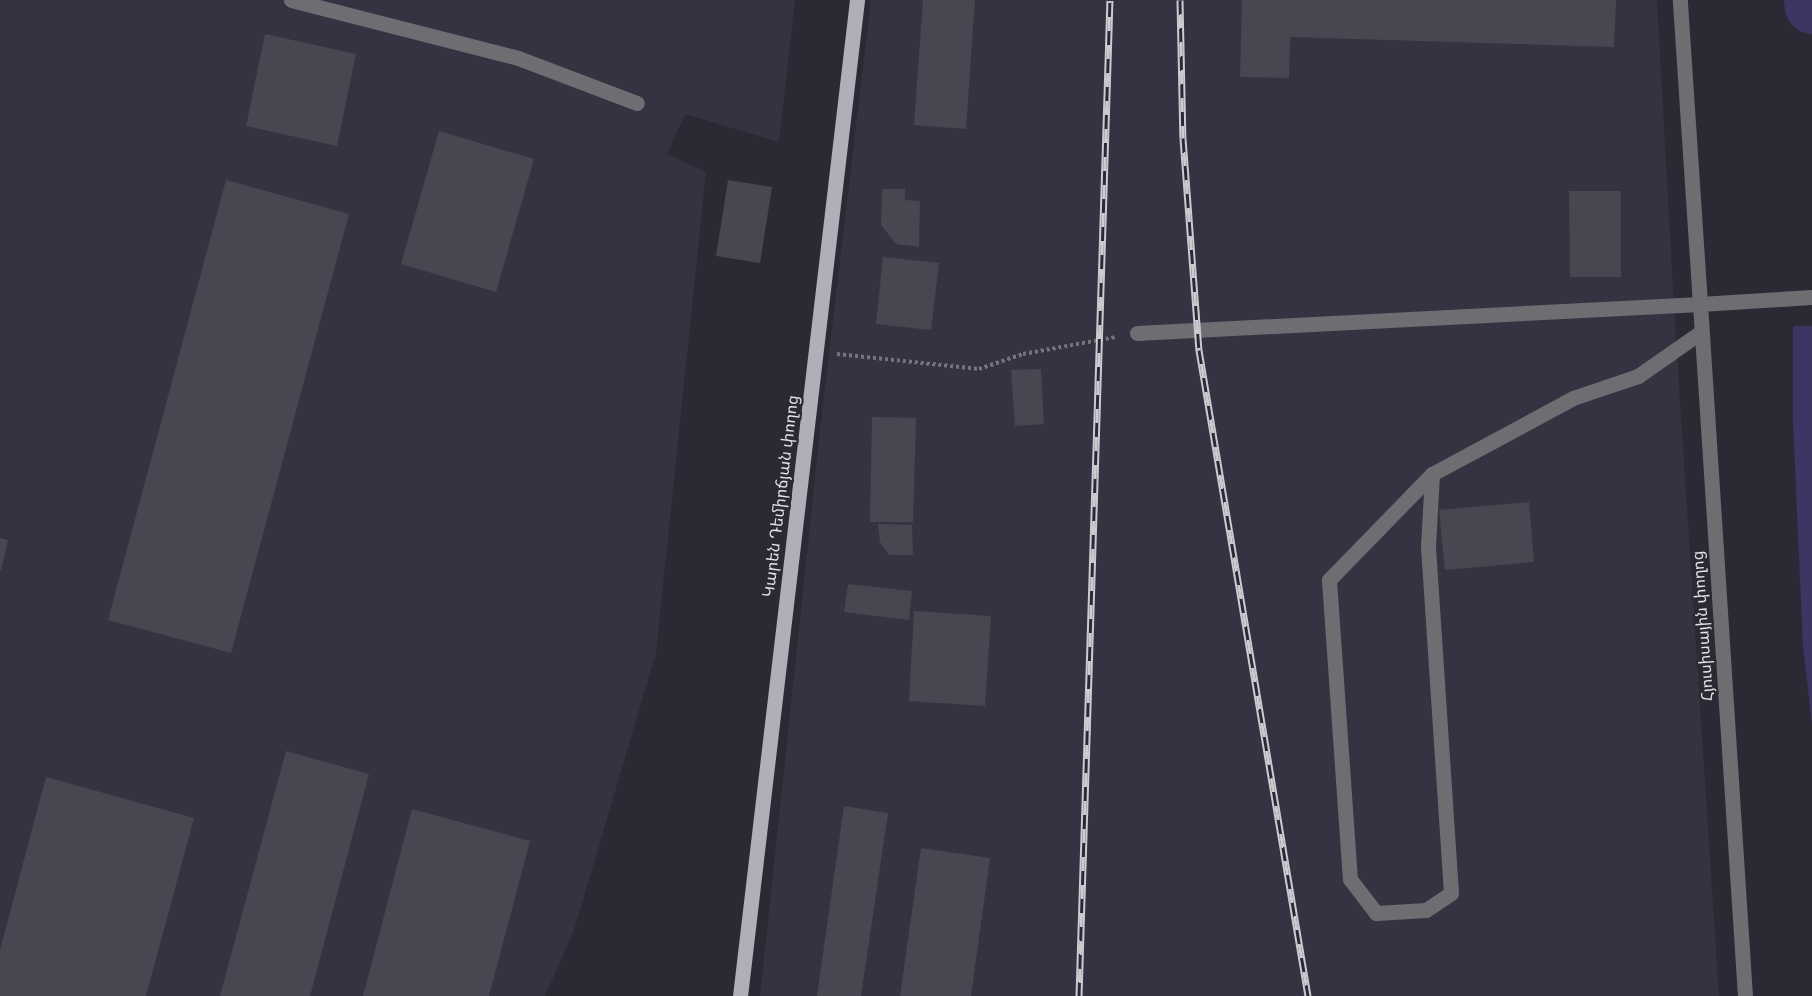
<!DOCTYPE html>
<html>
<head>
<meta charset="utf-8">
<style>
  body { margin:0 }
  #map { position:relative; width:1812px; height:996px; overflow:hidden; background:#2a2a34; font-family:Ubuntu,"Noto Sans Armenian",sans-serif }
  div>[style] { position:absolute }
  .built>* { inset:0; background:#343341 }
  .water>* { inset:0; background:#3b3663 }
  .river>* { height:54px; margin:-27px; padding:0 27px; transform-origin:27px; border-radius:27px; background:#3b3663 }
  .building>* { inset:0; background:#474752 }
  .path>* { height:4px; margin-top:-2px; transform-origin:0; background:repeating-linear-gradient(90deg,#74747c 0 3px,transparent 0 6px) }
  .minor>* { height:15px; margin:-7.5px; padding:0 7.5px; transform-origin:7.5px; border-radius:7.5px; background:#6d6d72 }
  .major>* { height:15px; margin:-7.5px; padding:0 7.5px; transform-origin:7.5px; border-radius:7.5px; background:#afaeb9 }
  .rail>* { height:7px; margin-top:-3.5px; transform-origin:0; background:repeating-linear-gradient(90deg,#2a2a34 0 14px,#cbcbd1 0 28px); box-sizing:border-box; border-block:2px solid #cbcbd1 }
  span { translate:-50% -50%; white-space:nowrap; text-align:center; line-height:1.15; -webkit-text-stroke:4.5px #2a2a34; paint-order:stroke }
  .street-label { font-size:16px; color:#e1e1e7 }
</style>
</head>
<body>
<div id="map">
  <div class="built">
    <i style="clip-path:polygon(0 0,795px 0,779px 142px,685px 114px,667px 154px,706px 172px,656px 653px,574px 930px,545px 996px,0 996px)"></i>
    <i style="clip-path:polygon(871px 0,1657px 0,1675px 325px,1719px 996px,760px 996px,821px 421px)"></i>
  </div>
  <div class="water">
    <i style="clip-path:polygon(1793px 326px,1812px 326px,1812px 725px,1803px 646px,1793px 422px)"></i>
  </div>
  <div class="river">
    <i style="left:1811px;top:0;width:7px;rotate:82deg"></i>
  </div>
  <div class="building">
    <i style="clip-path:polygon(923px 0,975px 0,966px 129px,914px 125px)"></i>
    <i style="clip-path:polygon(1242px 0,1616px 0,1614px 47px,1290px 37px,1289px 78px,1240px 77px)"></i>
    <i style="clip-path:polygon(265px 34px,356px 54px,337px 146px,246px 126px)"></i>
    <i style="clip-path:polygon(439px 131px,534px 159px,496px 292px,401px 264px)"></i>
    <i style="clip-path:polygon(226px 180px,349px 214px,231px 653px,108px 620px)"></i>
    <i style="clip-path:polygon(728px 180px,772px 187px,760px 263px,716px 256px)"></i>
    <i style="clip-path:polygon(882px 189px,905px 189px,905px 200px,920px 201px,919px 247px,896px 244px,881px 225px)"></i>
    <i style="clip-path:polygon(1569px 191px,1621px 191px,1621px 277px,1570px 277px)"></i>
    <i style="clip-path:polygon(883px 257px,939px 263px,931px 330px,876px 324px)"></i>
    <i style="clip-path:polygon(1041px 369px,1044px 424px,1015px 426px,1011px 370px)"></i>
    <i style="clip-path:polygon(872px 417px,916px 418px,913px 522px,870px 522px)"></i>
    <i style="clip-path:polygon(1529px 502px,1534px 562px,1445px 570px,1439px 510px)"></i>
    <i style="clip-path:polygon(878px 524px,912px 525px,913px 555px,889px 555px,880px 542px)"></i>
    <i style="clip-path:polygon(0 538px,8px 540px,1px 570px,0 570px)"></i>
    <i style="clip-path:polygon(848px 584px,912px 591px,909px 620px,844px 612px)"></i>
    <i style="clip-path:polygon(914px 611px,991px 616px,985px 706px,909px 701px)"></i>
    <i style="clip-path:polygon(286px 751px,369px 774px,310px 996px,220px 996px)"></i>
    <i style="clip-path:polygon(46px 777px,194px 818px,146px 996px,0 996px,0 950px)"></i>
    <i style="clip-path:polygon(844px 806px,888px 813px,861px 996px,817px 996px)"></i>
    <i style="clip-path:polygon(412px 809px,530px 841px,489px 996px,363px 996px)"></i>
    <i style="clip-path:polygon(921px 848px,990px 858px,971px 996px,900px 996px)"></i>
  </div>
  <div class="path">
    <i style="left:837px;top:354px;width:143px;rotate:6deg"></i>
    <i style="left:979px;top:369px;width:46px;rotate:-18.8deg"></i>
    <i style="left:1023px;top:354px;width:95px;rotate:-10.4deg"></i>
  </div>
  <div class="minor">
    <i style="left:291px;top:0;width:234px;rotate:14.3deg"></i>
    <i style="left:518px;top:58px;width:127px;rotate:20.7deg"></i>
    <i style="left:1137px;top:333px;width:564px;rotate:-2.95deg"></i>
    <i style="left:1700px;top:304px;width:305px;rotate:-93.8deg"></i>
    <i style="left:1432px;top:474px;width:148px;rotate:134.2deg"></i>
    <i style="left:1329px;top:580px;width:300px;rotate:86deg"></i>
    <i style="left:1350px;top:879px;width:43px;rotate:52.6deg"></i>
    <i style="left:1376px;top:913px;width:50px;rotate:-3.4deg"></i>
    <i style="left:1426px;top:910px;width:30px;rotate:-34deg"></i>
    <i style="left:1451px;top:893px;width:348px;rotate:-93.8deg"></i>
    <i style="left:1428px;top:546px;width:72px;rotate:-86.8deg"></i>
    <i style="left:1432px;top:474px;width:160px;rotate:-28.3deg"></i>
    <i style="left:1573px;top:398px;width:69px;rotate:-18.7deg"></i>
    <i style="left:1638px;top:376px;width:77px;rotate:-34.9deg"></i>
    <i style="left:1745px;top:996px;width:693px;rotate:-93.72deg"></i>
    <i style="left:1700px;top:304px;width:112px;rotate:-3.6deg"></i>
  </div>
  <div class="major">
    <i style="left:740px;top:996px;width:1003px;rotate:-83.3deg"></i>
  </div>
  <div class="rail">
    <i style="left:1180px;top:0;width:138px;rotate:88.8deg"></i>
    <i style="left:1183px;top:138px;width:213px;rotate:85.7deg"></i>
    <i style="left:1199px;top:350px;width:655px;rotate:80.42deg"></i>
    <i style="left:1079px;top:996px;width:996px;rotate:-88.22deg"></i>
  </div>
  <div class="street-label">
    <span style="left:780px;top:496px;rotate:-83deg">Կարեն Դեմիրճյան փողոց</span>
    <span style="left:1702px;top:626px;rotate:-94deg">Հյուսիսային փողոց</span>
  </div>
</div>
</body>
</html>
